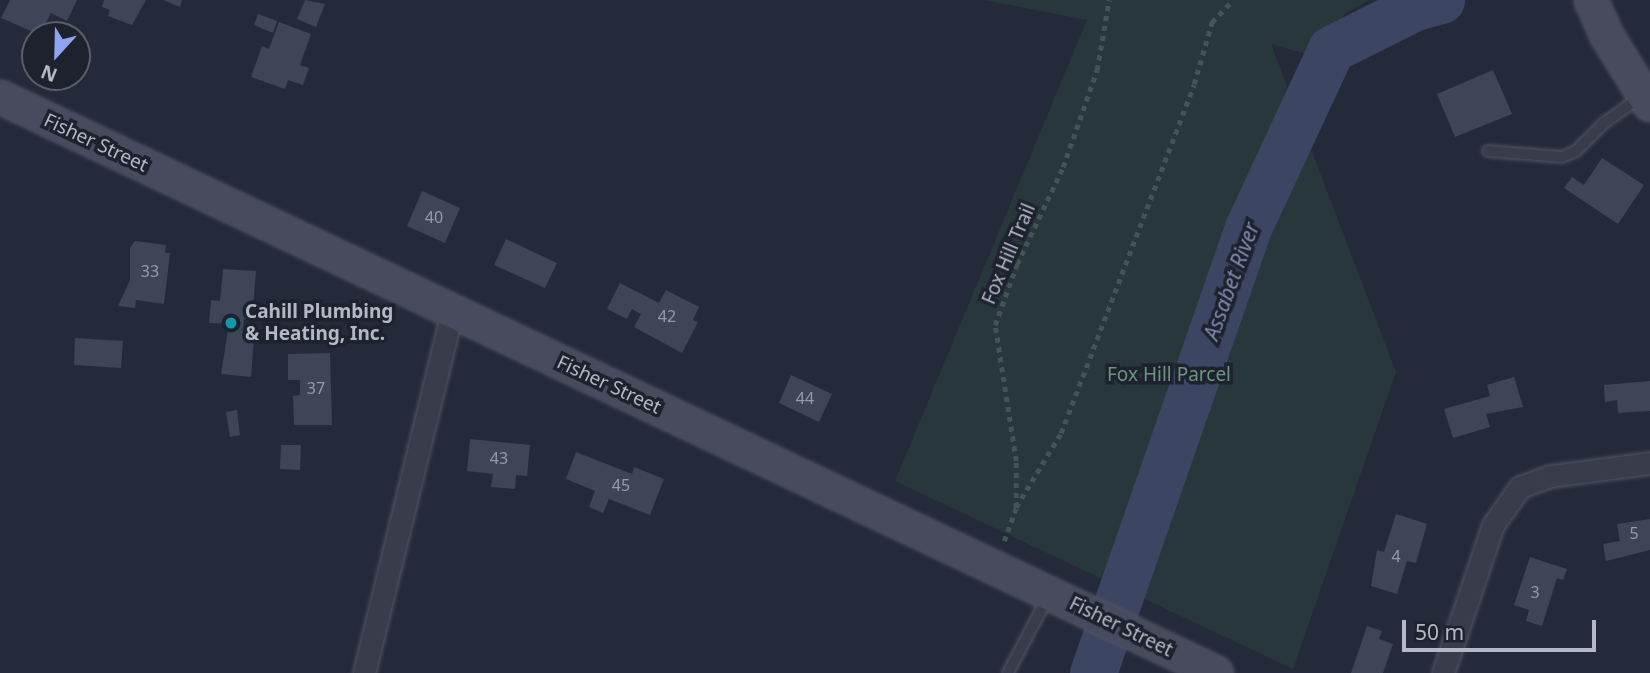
<!DOCTYPE html>
<html>
<head>
<meta charset="utf-8">
<style>
  body { margin:0 }
  #map { position:relative; width:1650px; height:673px; overflow:hidden; background:#252a3a; font-family:"Noto Sans",sans-serif }
  div>[style] { position:absolute }
  .green>* { inset:0; background:#28373c }
  .river>* { height:47px; margin:-23.5px; padding:0 23.5px; transform-origin:23.5px; border-radius:23.5px; background:#3c4562 }
  .building>* { inset:0; background:#3e4557 }
  .path>* { height:4.5px; margin-top:-2.25px; transform-origin:0; background:repeating-linear-gradient(90deg,#455258 0 5px,transparent 0 10px) }
  .roads { filter:drop-shadow(0 0 2px #515563) drop-shadow(0 0 2px #515563) }
  .lane>* { height:10px; margin:-5px; padding:0 5px; transform-origin:5px; border-radius:5px; background:#393d4b }
  .street>* { height:21px; margin:-10.5px; padding:0 10.5px; transform-origin:10.5px; border-radius:10.5px; background:#393d4b }
  .secondary>* { height:32px; margin:-16px; padding:0 16px; transform-origin:16px; border-radius:16px; background:#474b5d }
  .dots>* { width:19px; height:19px; translate:-50% -50%; box-sizing:border-box; border:4px solid #1e222f; border-radius:50% }
  span { translate:-50% -50%; white-space:nowrap; text-align:center; line-height:1.15; -webkit-text-stroke:7px #1e222f; paint-order:stroke }
  .number-label { font-size:16px; color:#969baa }
  .number-label span { -webkit-text-stroke-width:0 }
  .street-label { font-size:19px; color:#b4b8c6 }
  .poi-label { font-size:19px; color:#b4b8c6; font-weight:700 }
  .left { translate:0 -50%; text-align:left }
  .park-label { font-size:19px; color:#6d957d }
  .water-label { font-size:21px; color:#7e8aab; font-style:italic }
  .north { position:absolute; left:21px; top:21px; width:70px; height:70px; box-sizing:border-box; background:#1e222f; border:2px solid #5a5e6b; border-radius:50%; rotate:202deg; font-size:19px; font-weight:700; line-height:28px; text-align:center; color:#b4b8c6 }
  .north::after { content:''; display:block; margin:auto; width:24px; height:32px; background:#91a4ef; clip-path:polygon(50% 0,100% 100%,50% 72%,0 100%) }
  .scale { position:absolute; left:1402px; top:620px; width:194px; height:32px; box-sizing:border-box; border:4px solid #b4b8c6; border-top:0; padding-left:9px; font-size:21px; line-height:24px; white-space:nowrap; color:#b4b8c6; -webkit-text-stroke:5px #1e222f; paint-order:stroke }
</style>
</head>
<body>
<div id="map">
  <div class="green">
    <i style="clip-path:polygon(984px 0,1370px 0,1345px 13px,1317px 57px,1271px 44px,1396px 372px,1293px 669px,895px 481px,1087px 20px)"></i>
  </div>
  <div class="river">
    <i style="left:1093px;top:673px;width:471px;rotate:-70.8deg"></i>
    <i style="left:1248px;top:228px;width:197px;rotate:-65.1deg"></i>
    <i style="left:1331px;top:49px;width:94px;rotate:-26.6deg"></i>
    <i style="left:1415px;top:7px;width:27px;rotate:-15deg"></i>
  </div>
  <div class="building">
    <i style="clip-path:polygon(10px 0,77px 0,67px 21px,51px 13px,40px 35px,1px 18px)"></i>
    <i style="clip-path:polygon(104px 0,146px 0,132px 25px,108px 16px,110px 10px,102px 7px)"></i>
    <i style="clip-path:polygon(163px 0,182px 0,180px 7px)"></i>
    <i style="clip-path:polygon(305px 0,325px 4px,316px 27px,297px 19px)"></i>
    <i style="clip-path:polygon(258px 14px,277px 21px,273px 33px,254px 25px)"></i>
    <i style="clip-path:polygon(279px 22px,311px 34px,300px 65px,309px 68px,303px 85px,288px 80px,285px 89px,251px 77px,262px 46px,269px 49px)"></i>
    <i style="clip-path:polygon(1493px 70px,1512px 114px,1455px 137px,1437px 94px)"></i>
    <i style="clip-path:polygon(1602px 158px,1644px 185px,1618px 224px,1564px 188px,1572px 177px,1584px 185px)"></i>
    <i style="clip-path:polygon(422px 191px,460px 208px,445px 243px,407px 226px)"></i>
    <i style="clip-path:polygon(506px 239px,557px 263px,545px 288px,494px 265px)"></i>
    <i style="clip-path:polygon(135px 241px,166px 245px,165px 253px,170px 253px,164px 304px,136px 300px,135px 308px,118px 306px,130px 280px,130px 248px)"></i>
    <i style="clip-path:polygon(223px 269px,256px 271px,252px 320px,244px 319px,242px 336px,254px 337px,251px 377px,221px 374px,229px 324px,209px 323px,211px 300px,220px 301px)"></i>
    <i style="clip-path:polygon(620px 283px,659px 303px,666px 290px,699px 307px,693px 320px,698px 322px,682px 353px,634px 327px,641px 314px,632px 309px,627px 319px,607px 309px)"></i>
    <i style="clip-path:polygon(75px 338px,123px 341px,121px 368px,74px 365px)"></i>
    <i style="clip-path:polygon(330px 353px,332px 425px,294px 425px,293px 396px,300px 395px,300px 380px,288px 380px,288px 354px)"></i>
    <i style="clip-path:polygon(791px 375px,832px 394px,819px 422px,779px 403px)"></i>
    <i style="clip-path:polygon(1514px 377px,1523px 407px,1486px 414px,1490px 427px,1453px 438px,1444px 409px,1490px 396px,1487px 385px)"></i>
    <i style="clip-path:polygon(1650px 381px,1650px 411px,1618px 413px,1617px 400px,1605px 402px,1604px 385px)"></i>
    <i style="clip-path:polygon(237px 410px,240px 435px,230px 437px,226px 412px)"></i>
    <i style="clip-path:polygon(470px 439px,530px 445px,527px 476px,516px 475px,515px 489px,491px 487px,493px 474px,467px 471px)"></i>
    <i style="clip-path:polygon(281px 445px,301px 445px,300px 470px,280px 469px)"></i>
    <i style="clip-path:polygon(576px 452px,632px 474px,634px 467px,664px 479px,650px 515px,609px 499px,603px 513px,589px 507px,595px 491px,566px 479px)"></i>
    <i style="clip-path:polygon(1396px 514px,1427px 524px,1416px 563px,1407px 561px,1397px 594px,1371px 586px,1377px 550px,1384px 552px)"></i>
    <i style="clip-path:polygon(1650px 519px,1650px 550px,1606px 561px,1603px 544px,1620px 541px,1617px 524px)"></i>
    <i style="clip-path:polygon(1530px 557px,1567px 569px,1563px 580px,1557px 578px,1542px 626px,1526px 621px,1529px 610px,1514px 605px)"></i>
    <i style="clip-path:polygon(1367px 626px,1382px 631px,1379px 639px,1393px 644px,1383px 673px,1351px 673px)"></i>
  </div>
  <div class="path">
    <i style="left:1016px;top:507px;width:87px;rotate:-58.7deg"></i>
    <i style="left:1061px;top:433px;width:373px;rotate:-69.1deg"></i>
    <i style="left:1194px;top:84px;width:65px;rotate:-73.8deg"></i>
    <i style="left:1212px;top:22px;width:30px;rotate:-46deg"></i>
    <i style="left:1004px;top:541px;width:35px;rotate:-70deg"></i>
    <i style="left:1016px;top:508px;width:47px;rotate:-90deg"></i>
    <i style="left:1016px;top:461px;width:138px;rotate:-98.8deg"></i>
    <i style="left:995px;top:325px;width:65px;rotate:-70.2deg"></i>
    <i style="left:1017px;top:264px;width:107px;rotate:-64.6deg"></i>
    <i style="left:1063px;top:167px;width:103px;rotate:-70.7deg"></i>
    <i style="left:1097px;top:70px;width:71px;rotate:-80.3deg"></i>
  </div>
  <div class="roads">
    <div class="lane">
      <i style="left:1488px;top:151px;width:74px;rotate:4.6deg"></i>
      <i style="left:1562px;top:157px;width:15px;rotate:-23deg"></i>
      <i style="left:1576px;top:151px;width:40px;rotate:-45deg"></i>
      <i style="left:1604px;top:123px;width:47px;rotate:-35.4deg"></i>
      <i style="left:1008px;top:673px;width:88px;rotate:-62.3deg"></i>
    </div>
    <div class="street">
      <i style="left:364px;top:673px;width:372px;rotate:-76.3deg"></i>
      <i style="left:1443px;top:673px;width:156px;rotate:-71.3deg"></i>
      <i style="left:1493px;top:525px;width:47px;rotate:-54.6deg"></i>
      <i style="left:1520px;top:487px;width:32px;rotate:-20deg"></i>
      <i style="left:1550px;top:476px;width:101px;rotate:-7.4deg"></i>
    </div>
    <div class="secondary">
      <i style="left:1591px;top:0;width:39px;rotate:66deg"></i>
      <i style="left:1607px;top:36px;width:81px;rotate:58.1deg"></i>
      <i style="left:0;top:97px;width:1346px;rotate:25.33deg"></i>
    </div>
  </div>
  <div class="dots">
    <i style="left:231px;top:323px;background:#0f9aa8"></i>
  </div>
  <div class="number-label">
    <span style="left:434px;top:217px">40</span>
    <span style="left:150px;top:271px">33</span>
    <span style="left:667px;top:316px">42</span>
    <span style="left:316px;top:388px">37</span>
    <span style="left:805px;top:398px">44</span>
    <span style="left:499px;top:458px">43</span>
    <span style="left:621px;top:485px">45</span>
    <span style="left:1634px;top:533px">5</span>
    <span style="left:1396px;top:556px">4</span>
    <span style="left:1535px;top:592px">3</span>
  </div>
  <div class="street-label">
    <span style="left:96px;top:143px;rotate:25deg">Fisher Street</span>
    <span style="left:1009px;top:254px;rotate:-67deg">Fox Hill Trail</span>
    <span style="left:609px;top:385px;rotate:25deg">Fisher Street</span>
    <span style="left:1121px;top:627px;rotate:26deg">Fisher Street</span>
  </div>
  <div class="poi-label">
    <span class="left" style="left:245px;top:323px">Cahill Plumbing<br>&amp; Heating, Inc.</span>
  </div>
  <div class="park-label">
    <span style="left:1169px;top:375px">Fox Hill Parcel</span>
  </div>
  <div class="water-label">
    <span style="left:1231px;top:281px;rotate:-70deg">Assabet River</span>
  </div>
  <div class="north">N</div>
  <div class="scale">50 m</div>
</div>
</body>
</html>
